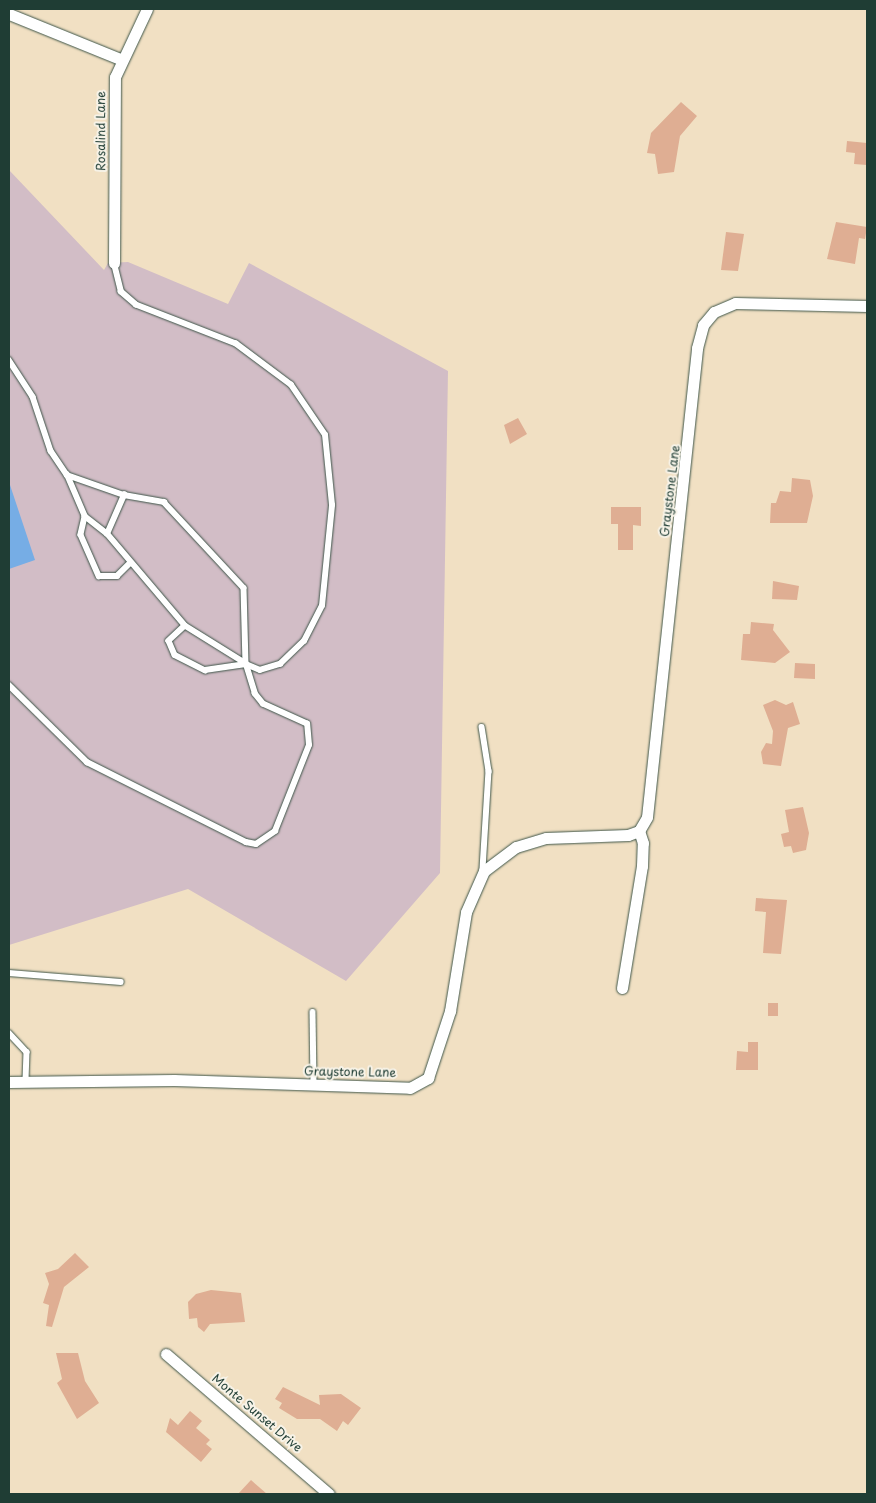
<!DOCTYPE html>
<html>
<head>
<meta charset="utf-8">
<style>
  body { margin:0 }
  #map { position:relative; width:876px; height:1503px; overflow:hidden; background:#f1e0c3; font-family:"Playpen Sans",sans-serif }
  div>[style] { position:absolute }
  .industrial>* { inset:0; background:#d2bdc6 }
  .water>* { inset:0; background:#76ade5 }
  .building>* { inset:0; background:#dfae93 }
  .roads { filter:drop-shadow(0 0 1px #3e5549) drop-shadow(0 0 1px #3e5549) }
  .service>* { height:5.5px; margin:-2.75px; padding:0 2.75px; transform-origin:2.75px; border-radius:2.75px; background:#fff }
  .minor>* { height:11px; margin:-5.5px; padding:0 5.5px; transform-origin:5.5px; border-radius:5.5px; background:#fff }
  span { translate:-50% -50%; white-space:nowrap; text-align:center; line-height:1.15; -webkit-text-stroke:4px #f7f3e8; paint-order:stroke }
  .street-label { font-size:12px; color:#1f3d34 }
  .frame { position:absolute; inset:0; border:10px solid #1f3d34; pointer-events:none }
</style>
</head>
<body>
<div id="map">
  <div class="industrial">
    <i style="clip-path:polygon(9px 170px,104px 270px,108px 263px,128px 262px,228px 304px,249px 263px,448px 371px,440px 873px,346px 981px,188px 889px,9px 945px)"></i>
  </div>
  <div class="water">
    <i style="clip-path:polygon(9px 482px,35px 560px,9px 569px)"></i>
  </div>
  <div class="building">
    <i style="clip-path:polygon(681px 102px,697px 116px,680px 136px,674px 172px,658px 174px,655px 154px,647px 153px,651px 133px)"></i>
    <i style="clip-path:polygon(847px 141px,867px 143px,867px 165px,854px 164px,855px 153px,846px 152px)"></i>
    <i style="clip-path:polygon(836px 222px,867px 227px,865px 239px,859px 238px,855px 264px,827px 259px)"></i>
    <i style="clip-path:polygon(726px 232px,744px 234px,738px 271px,721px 270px)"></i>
    <i style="clip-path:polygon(518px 418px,527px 434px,510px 444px,504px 425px)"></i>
    <i style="clip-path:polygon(792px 478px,810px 480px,813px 496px,807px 523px,770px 523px,771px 503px,776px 503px,780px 491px,791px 492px)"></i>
    <i style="clip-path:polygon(611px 507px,641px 507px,641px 526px,633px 525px,633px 550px,618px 550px,618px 524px,611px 524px)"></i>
    <i style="clip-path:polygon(773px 581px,799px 586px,797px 600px,772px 599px)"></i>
    <i style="clip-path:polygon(751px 622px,774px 624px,773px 630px,790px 652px,775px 663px,741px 660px,743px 634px,750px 634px)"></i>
    <i style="clip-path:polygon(795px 663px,815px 664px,815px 679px,794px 678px)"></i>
    <i style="clip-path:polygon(775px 700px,786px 705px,793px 702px,800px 724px,788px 728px,781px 766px,763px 764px,761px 752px,766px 743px,772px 744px,773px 731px,763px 705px)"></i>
    <i style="clip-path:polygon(803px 807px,809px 833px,806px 850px,793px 853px,791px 846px,784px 847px,781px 834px,789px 832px,785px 810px)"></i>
    <i style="clip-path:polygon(756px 898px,787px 900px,781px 954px,763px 953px,766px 912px,755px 911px)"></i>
    <i style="clip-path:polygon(768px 1003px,778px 1003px,778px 1016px,768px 1016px)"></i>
    <i style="clip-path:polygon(748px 1042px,758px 1042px,758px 1070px,736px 1070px,737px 1051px,748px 1052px)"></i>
    <i style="clip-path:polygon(75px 1253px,89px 1267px,64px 1287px,52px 1327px,46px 1326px,49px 1305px,43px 1303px,49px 1284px,45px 1273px,58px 1269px)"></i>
    <i style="clip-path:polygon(211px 1290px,241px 1293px,245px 1322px,210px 1324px,204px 1332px,198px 1327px,197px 1318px,189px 1319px,188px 1302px,196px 1294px)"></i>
    <i style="clip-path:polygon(56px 1353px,78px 1353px,85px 1381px,99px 1403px,77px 1419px,57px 1383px,62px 1379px)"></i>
    <i style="clip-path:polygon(283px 1387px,320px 1405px,319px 1395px,341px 1394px,361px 1408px,348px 1425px,343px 1421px,337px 1431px,320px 1419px,297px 1419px,279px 1408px,282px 1403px,275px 1399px)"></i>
    <i style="clip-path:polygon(190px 1411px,202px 1421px,196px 1428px,210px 1440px,206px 1444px,212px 1449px,201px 1462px,166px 1432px,170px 1418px,178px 1425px)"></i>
    <i style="clip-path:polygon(251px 1480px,267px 1494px,238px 1494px)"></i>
  </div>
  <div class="roads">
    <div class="service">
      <i style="left:9px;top:360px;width:44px;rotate:57deg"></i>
      <i style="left:33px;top:397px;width:57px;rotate:71.6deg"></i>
      <i style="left:51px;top:451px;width:29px;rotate:56deg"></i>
      <i style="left:67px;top:475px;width:60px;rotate:19.3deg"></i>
      <i style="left:124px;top:495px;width:41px;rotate:9.9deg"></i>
      <i style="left:164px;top:502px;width:117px;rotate:47.1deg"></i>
      <i style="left:244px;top:588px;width:76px;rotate:88.5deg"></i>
      <i style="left:246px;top:664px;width:15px;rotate:23deg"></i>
      <i style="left:260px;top:670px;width:21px;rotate:-17deg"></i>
      <i style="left:280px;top:664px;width:33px;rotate:-44deg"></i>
      <i style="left:304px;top:641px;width:39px;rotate:-63deg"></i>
      <i style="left:322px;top:606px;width:101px;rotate:-84.3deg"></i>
      <i style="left:332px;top:505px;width:70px;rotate:-95.7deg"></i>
      <i style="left:325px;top:435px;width:60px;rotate:-124.2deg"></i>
      <i style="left:291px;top:385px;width:69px;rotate:-143.3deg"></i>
      <i style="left:236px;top:344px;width:107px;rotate:-158.7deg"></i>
      <i style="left:136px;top:305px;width:20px;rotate:-139deg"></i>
      <i style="left:121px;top:292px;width:30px;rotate:-104deg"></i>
      <i style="left:85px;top:517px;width:18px;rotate:103deg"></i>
      <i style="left:81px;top:535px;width:45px;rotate:66.3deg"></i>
      <i style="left:99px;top:576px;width:18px"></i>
      <i style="left:117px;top:576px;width:18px;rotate:-45deg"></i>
      <i style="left:107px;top:534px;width:43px;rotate:-66.4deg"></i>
      <i style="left:185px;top:626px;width:22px;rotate:137deg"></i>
      <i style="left:169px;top:641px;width:15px;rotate:67deg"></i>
      <i style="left:175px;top:655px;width:34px;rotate:27deg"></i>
      <i style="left:205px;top:670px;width:41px;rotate:-8.3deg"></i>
      <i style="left:9px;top:685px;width:110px;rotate:44.6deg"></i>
      <i style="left:87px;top:762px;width:178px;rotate:26.7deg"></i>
      <i style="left:246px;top:842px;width:10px;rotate:11deg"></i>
      <i style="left:256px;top:844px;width:23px;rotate:-34deg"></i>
      <i style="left:275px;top:831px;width:92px;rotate:-68.4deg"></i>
      <i style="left:309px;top:745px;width:21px;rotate:-95deg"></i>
      <i style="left:307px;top:724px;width:48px;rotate:-155.6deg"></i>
      <i style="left:263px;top:704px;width:13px;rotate:-129deg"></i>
      <i style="left:255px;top:694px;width:31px;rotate:-107deg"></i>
      <i style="left:246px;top:664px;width:72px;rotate:-148.1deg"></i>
      <i style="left:185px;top:626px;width:121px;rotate:-130.3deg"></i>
      <i style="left:107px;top:534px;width:28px;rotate:-142deg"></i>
      <i style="left:85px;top:517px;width:46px;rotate:-113.2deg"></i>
      <i style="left:482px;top:727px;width:45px;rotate:81deg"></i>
      <i style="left:489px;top:771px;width:99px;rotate:93.5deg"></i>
      <i style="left:9px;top:973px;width:112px;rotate:4.6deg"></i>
      <i style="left:313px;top:1012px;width:73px;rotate:89.2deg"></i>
      <i style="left:9px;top:1033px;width:26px;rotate:47deg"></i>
      <i style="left:27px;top:1052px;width:31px;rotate:92deg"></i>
    </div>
    <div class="minor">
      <i style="left:9px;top:14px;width:120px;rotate:22.1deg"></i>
      <i style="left:114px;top:263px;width:186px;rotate:-89.7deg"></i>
      <i style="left:115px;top:77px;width:75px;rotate:-64.8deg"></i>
      <i style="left:622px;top:988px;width:124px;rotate:-80.7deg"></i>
      <i style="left:642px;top:866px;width:23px;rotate:-88deg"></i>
      <i style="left:643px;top:843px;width:13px;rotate:-108deg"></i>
      <i style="left:9px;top:1082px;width:165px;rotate:-0.7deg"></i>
      <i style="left:174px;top:1080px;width:236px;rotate:1.9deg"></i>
      <i style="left:410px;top:1088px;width:21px;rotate:-29deg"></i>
      <i style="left:428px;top:1078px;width:71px;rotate:-71.8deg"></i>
      <i style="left:450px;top:1011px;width:100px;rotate:-80.8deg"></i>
      <i style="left:466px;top:912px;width:45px;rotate:-66.3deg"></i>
      <i style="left:484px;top:871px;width:40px;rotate:-37deg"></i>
      <i style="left:516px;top:847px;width:31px;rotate:-17deg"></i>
      <i style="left:546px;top:838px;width:82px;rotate:-2.1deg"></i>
      <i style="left:628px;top:835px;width:12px;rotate:-20deg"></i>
      <i style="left:639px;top:831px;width:16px;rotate:-60deg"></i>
      <i style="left:647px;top:817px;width:472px;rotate:-83.9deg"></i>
      <i style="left:697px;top:348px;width:24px;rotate:-75deg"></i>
      <i style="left:703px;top:325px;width:17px;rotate:-50deg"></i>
      <i style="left:714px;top:312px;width:23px;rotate:-23deg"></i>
      <i style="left:735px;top:303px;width:132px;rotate:1.3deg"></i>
      <i style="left:166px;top:1354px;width:215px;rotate:40.7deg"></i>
    </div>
  </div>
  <div class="street-label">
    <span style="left:101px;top:131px;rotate:-90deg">Rosalind Lane</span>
    <span style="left:670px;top:491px;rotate:-83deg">Graystone Lane</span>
    <span style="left:350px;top:1072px;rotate:1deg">Graystone Lane</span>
    <span style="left:257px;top:1413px;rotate:40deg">Monte Sunset Drive</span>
  </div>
  <div class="frame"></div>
</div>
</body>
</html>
